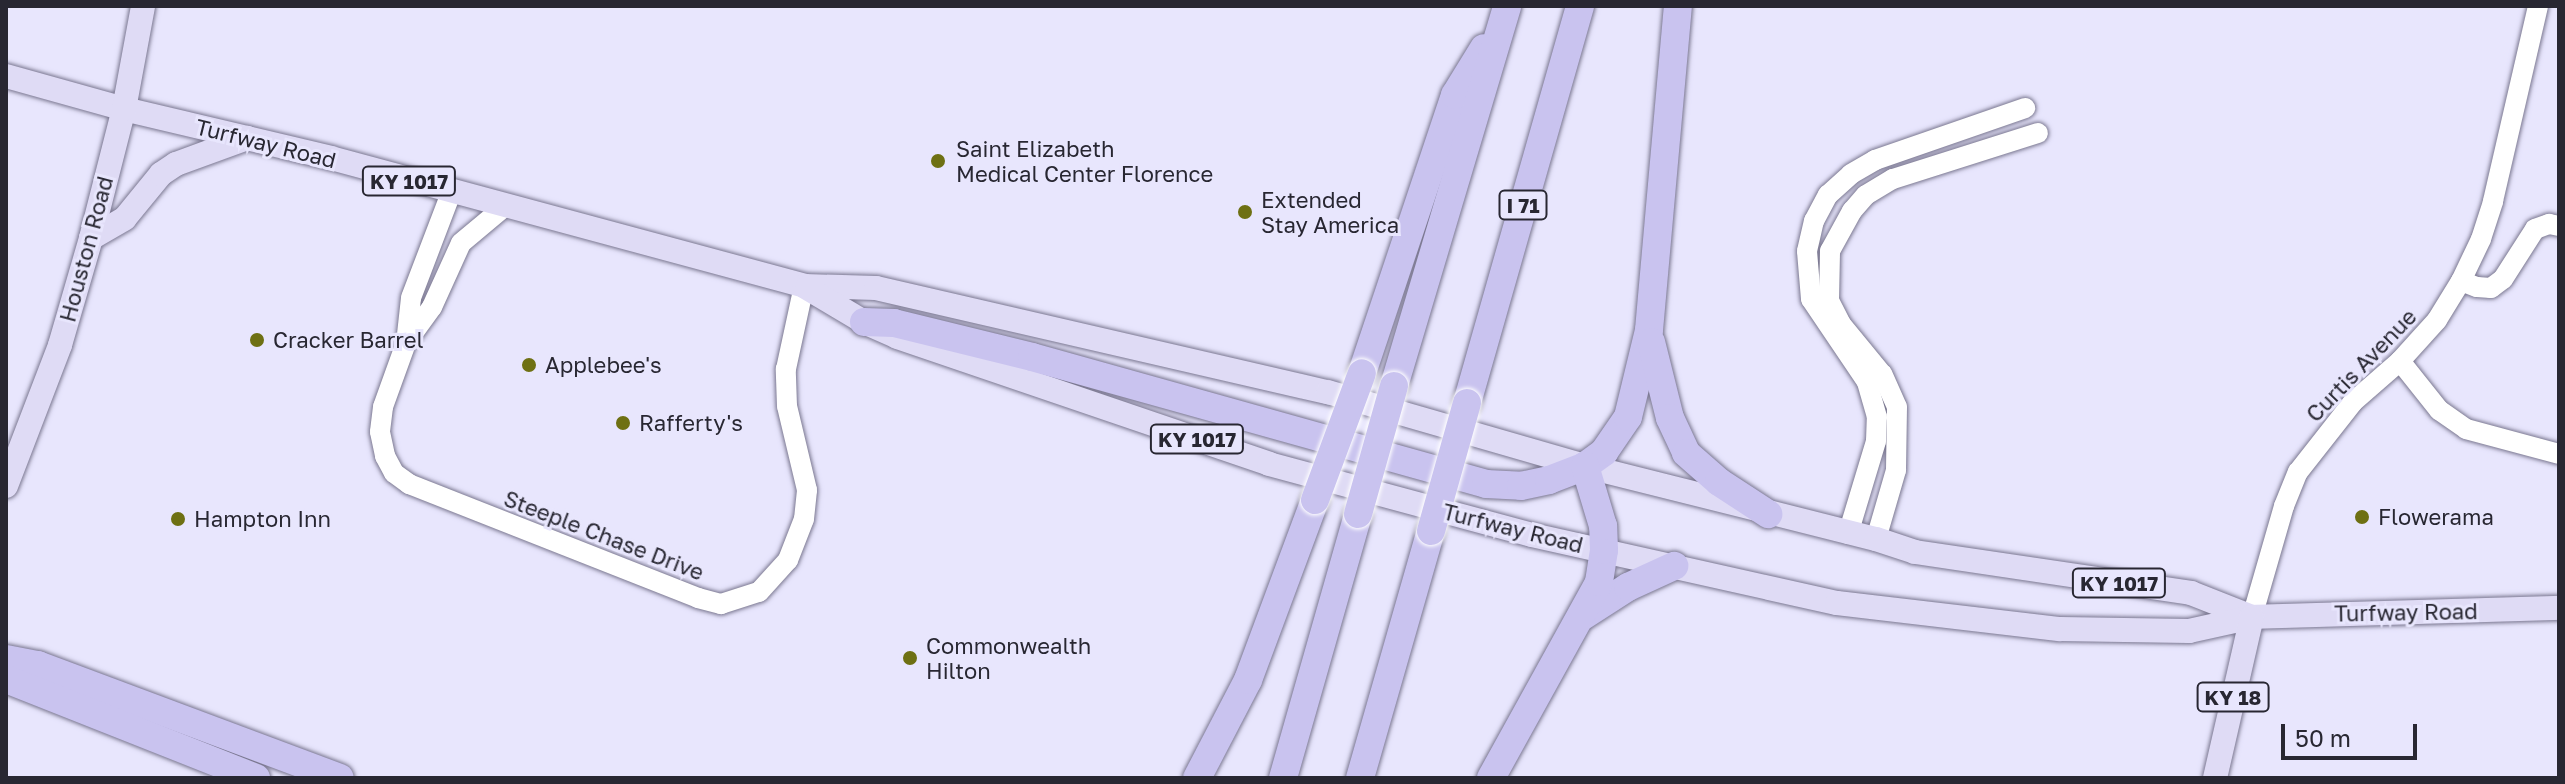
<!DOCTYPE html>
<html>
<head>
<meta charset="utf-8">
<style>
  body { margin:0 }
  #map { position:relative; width:2565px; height:784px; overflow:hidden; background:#e8e6fd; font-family:"Golos Text",sans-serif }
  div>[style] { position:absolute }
  .roads { filter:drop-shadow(0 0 2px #7a7790) drop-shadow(0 0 2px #7a7790) }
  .minor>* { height:20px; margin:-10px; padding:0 10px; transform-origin:10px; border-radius:10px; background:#fff }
  .major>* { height:24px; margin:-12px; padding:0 12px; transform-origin:12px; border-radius:12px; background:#dfdbf5 }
  .highway>* { height:28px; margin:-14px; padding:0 14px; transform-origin:14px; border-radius:14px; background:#c9c3ef }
  .bridges { filter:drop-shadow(0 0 2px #fff) drop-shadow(0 0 2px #fff) }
  .highway-bridge>* { height:28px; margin:-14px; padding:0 14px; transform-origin:14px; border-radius:14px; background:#c9c3ef }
  .dots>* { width:22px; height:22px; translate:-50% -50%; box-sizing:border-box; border:4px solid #e8e6fd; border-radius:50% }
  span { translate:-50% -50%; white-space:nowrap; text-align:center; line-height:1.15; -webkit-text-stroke:6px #e8e6fd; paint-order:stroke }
  .shield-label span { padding:2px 6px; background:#e8e6fd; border:2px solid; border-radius:6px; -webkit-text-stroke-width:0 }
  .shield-label { font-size:20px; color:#282732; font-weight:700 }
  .street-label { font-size:22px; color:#282732 }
  .poi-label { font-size:22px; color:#282732 }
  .left { translate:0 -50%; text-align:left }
  .frame { position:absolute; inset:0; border:8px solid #282732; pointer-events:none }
  .scale { position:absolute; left:2281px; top:724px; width:136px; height:36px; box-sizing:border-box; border:4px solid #282732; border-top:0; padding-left:10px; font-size:24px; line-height:28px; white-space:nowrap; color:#282732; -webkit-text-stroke:6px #e8e6fd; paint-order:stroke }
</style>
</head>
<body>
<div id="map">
  <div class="roads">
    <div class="minor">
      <i style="left:451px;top:193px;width:112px;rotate:110.9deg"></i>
      <i style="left:411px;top:298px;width:45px;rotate:96.3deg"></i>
      <i style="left:406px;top:343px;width:68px;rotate:109.8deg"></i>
      <i style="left:383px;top:407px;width:25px;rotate:97deg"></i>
      <i style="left:380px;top:432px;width:25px;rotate:78deg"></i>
      <i style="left:385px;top:456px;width:19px;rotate:62deg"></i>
      <i style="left:394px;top:473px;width:19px;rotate:36deg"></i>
      <i style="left:409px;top:484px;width:311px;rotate:21.5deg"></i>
      <i style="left:698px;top:598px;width:24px;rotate:15deg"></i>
      <i style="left:721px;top:604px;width:40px;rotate:-18deg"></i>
      <i style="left:759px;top:592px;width:43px;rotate:-47.8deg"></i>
      <i style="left:788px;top:560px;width:44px;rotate:-68.7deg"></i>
      <i style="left:804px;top:519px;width:29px;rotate:-84deg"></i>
      <i style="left:807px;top:490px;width:86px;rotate:-103.4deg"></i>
      <i style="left:787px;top:406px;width:37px;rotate:-92deg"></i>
      <i style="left:786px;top:369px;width:85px;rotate:-77.8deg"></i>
      <i style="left:2461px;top:281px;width:17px;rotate:21deg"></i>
      <i style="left:2477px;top:287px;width:14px;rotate:4deg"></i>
      <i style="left:2491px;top:288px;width:15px;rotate:-37deg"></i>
      <i style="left:2503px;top:279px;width:59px;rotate:-57.4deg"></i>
      <i style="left:2535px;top:229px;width:15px;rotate:-20deg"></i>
      <i style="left:2549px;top:224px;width:10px;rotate:11deg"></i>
      <i style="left:408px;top:340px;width:41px;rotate:-54deg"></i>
      <i style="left:432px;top:307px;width:70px;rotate:-65.6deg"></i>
      <i style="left:461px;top:243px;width:56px;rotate:-39.9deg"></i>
      <i style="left:2400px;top:361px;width:63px;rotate:51.5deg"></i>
      <i style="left:2439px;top:410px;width:33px;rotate:35deg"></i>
      <i style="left:2466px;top:429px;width:96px;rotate:15deg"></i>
      <i style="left:1848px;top:534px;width:97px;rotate:-73.2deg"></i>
      <i style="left:1876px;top:441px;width:24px;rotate:-88deg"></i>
      <i style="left:1877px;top:417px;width:36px;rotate:-106deg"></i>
      <i style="left:1867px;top:382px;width:100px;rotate:-124deg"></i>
      <i style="left:1811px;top:299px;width:48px;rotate:-94.8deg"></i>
      <i style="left:1807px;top:251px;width:31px;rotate:-77deg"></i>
      <i style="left:1814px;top:221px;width:30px;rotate:-62deg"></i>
      <i style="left:1828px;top:195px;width:31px;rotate:-42deg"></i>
      <i style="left:1851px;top:174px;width:28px;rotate:-30deg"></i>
      <i style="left:1875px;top:160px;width:159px;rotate:-19.1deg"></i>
      <i style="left:1876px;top:539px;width:72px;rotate:-73.8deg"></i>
      <i style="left:1896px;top:470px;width:63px;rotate:-89.1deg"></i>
      <i style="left:1897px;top:407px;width:36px;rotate:-114deg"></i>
      <i style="left:1882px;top:374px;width:65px;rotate:-129.4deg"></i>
      <i style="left:1841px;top:324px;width:27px;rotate:-117deg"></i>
      <i style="left:1829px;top:300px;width:49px;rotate:-88.8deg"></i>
      <i style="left:1830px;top:251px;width:46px;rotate:-61.2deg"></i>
      <i style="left:1852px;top:211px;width:21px;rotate:-49deg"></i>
      <i style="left:1866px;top:195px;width:31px;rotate:-31deg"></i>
      <i style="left:1893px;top:179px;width:152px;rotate:-17.6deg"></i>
      <i style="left:2252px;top:617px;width:116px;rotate:-73.9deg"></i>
      <i style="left:2284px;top:506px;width:37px;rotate:-68deg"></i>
      <i style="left:2298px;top:472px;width:89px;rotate:-51.8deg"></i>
      <i style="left:2353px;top:402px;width:62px;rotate:-41.1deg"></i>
      <i style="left:2400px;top:361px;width:55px;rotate:-47.9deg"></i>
      <i style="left:2437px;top:320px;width:46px;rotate:-58.4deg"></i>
      <i style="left:2461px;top:281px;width:47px;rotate:-64.5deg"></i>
      <i style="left:2481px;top:239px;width:40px;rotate:-72deg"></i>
      <i style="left:2493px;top:201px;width:200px;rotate:-77deg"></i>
    </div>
    <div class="major">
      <i style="left:6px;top:76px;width:123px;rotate:15.6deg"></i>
      <i style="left:124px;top:109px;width:213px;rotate:13.3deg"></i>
      <i style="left:331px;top:158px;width:490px;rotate:15.1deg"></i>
      <i style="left:804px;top:286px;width:72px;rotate:1.6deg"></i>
      <i style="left:876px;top:288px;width:464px;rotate:13deg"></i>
      <i style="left:1328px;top:392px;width:267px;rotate:16.1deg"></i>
      <i style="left:1585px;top:466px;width:300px;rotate:14.1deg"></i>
      <i style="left:1876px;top:539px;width:41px;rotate:18.4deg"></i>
      <i style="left:1915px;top:552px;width:279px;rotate:8.4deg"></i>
      <i style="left:2191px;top:593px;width:66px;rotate:21.5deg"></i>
      <i style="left:91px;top:238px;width:39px;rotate:-30deg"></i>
      <i style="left:125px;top:218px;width:57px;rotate:-50.7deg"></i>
      <i style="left:161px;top:174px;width:18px;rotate:-34deg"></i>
      <i style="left:176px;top:164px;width:76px;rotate:-20.1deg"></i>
      <i style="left:807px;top:288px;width:66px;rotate:30.8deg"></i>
      <i style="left:864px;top:322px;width:36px;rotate:24deg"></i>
      <i style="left:897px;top:337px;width:393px;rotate:18.8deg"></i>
      <i style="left:1269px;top:464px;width:272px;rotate:15.1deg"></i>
      <i style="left:1532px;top:535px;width:312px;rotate:12.6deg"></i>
      <i style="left:1837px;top:603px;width:225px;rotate:6.7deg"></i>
      <i style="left:2060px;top:629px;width:129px;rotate:0.9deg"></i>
      <i style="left:2189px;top:631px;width:65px;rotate:-12.5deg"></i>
      <i style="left:2252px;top:617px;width:307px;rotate:-1.7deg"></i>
      <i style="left:6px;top:486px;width:151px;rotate:-69deg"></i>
      <i style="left:60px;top:345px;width:111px;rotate:-73.8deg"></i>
      <i style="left:91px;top:238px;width:133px;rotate:-75.7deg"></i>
      <i style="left:124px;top:109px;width:105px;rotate:-79.5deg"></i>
      <i style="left:2215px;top:778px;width:165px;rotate:-77.1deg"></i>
    </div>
    <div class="highway">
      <i style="left:864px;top:322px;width:30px;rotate:2deg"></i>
      <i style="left:894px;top:323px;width:142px;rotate:13.8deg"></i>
      <i style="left:1032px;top:357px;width:471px;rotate:15.6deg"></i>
      <i style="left:1486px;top:484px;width:35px;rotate:3deg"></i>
      <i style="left:1521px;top:486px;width:29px;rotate:-12deg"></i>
      <i style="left:1549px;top:480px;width:39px;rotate:-21deg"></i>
      <i style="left:1585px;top:466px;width:24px;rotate:-36deg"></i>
      <i style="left:1604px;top:452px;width:42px;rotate:-55.6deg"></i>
      <i style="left:1628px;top:417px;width:89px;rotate:-76.4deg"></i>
      <i style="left:1649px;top:330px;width:325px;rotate:-84.9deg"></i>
      <i style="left:1651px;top:342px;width:78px;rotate:76deg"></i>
      <i style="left:1670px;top:418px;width:38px;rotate:65deg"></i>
      <i style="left:1686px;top:453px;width:44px;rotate:41.3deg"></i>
      <i style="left:1719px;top:482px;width:59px;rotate:33.1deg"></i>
      <i style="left:1362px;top:373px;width:293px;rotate:-71.5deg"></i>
      <i style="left:1455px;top:95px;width:55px;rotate:-58.3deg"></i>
      <i style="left:1394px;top:386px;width:396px;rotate:-73.4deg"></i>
      <i style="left:1467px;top:403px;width:413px;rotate:-74.1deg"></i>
      <i style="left:1583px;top:616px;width:54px;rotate:-32.8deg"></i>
      <i style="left:1628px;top:587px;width:51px;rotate:-24.5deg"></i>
      <i style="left:6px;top:659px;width:33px;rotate:11deg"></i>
      <i style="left:38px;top:665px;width:322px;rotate:20.5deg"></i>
      <i style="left:6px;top:679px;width:269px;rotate:21.6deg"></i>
      <i style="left:1197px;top:778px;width:110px;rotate:-62.5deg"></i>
      <i style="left:1248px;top:680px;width:192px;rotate:-69.6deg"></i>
      <i style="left:1283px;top:778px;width:274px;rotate:-74.1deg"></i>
      <i style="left:1360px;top:778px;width:257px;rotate:-74deg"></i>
      <i style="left:1491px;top:778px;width:224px;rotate:-61.1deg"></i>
      <i style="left:1599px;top:582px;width:32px;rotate:-81deg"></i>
      <i style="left:1604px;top:550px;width:24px;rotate:-92deg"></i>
      <i style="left:1603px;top:526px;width:63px;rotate:-106.7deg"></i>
    </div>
  </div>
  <div class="bridges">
    <div class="highway-bridge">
      <i style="left:1315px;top:500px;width:135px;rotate:-69.7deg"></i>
      <i style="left:1358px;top:514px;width:133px;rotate:-74.3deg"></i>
      <i style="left:1431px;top:531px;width:133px;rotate:-74.3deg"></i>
    </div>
  </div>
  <div class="dots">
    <i style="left:938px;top:161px;background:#6e7013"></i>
    <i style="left:1245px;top:212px;background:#6e7013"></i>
    <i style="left:257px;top:340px;background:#6e7013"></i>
    <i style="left:529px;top:365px;background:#6e7013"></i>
    <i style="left:623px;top:423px;background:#6e7013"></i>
    <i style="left:2362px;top:517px;background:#6e7013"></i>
    <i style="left:178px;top:519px;background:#6e7013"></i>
    <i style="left:910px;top:658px;background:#6e7013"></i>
  </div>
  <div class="shield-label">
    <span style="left:409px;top:181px">KY 1017</span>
    <span style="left:1523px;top:205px">I 71</span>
    <span style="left:1197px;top:439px">KY 1017</span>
    <span style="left:2119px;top:583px">KY 1017</span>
    <span style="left:2233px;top:697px">KY 18</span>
  </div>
  <div class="street-label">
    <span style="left:266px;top:143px;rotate:14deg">Turfway Road</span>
    <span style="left:86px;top:249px;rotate:-75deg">Houston Road</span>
    <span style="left:2361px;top:365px;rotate:-46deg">Curtis Avenue</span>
    <span style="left:1513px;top:528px;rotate:14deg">Turfway Road</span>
    <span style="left:604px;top:535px;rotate:21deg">Steeple Chase Drive</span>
    <span style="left:2406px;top:612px;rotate:-1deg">Turfway Road</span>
  </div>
  <div class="poi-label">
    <span class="left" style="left:956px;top:161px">Saint Elizabeth<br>Medical Center Florence</span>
    <span class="left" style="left:1261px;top:212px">Extended<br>Stay America</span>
    <span class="left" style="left:273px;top:340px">Cracker Barrel</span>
    <span class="left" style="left:545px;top:365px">Applebee's</span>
    <span class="left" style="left:639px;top:423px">Rafferty's</span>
    <span class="left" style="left:2378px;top:517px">Flowerama</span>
    <span class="left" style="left:194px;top:519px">Hampton Inn</span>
    <span class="left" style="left:926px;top:658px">Commonwealth<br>Hilton</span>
  </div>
  <div class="frame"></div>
  <div class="scale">50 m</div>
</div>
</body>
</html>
